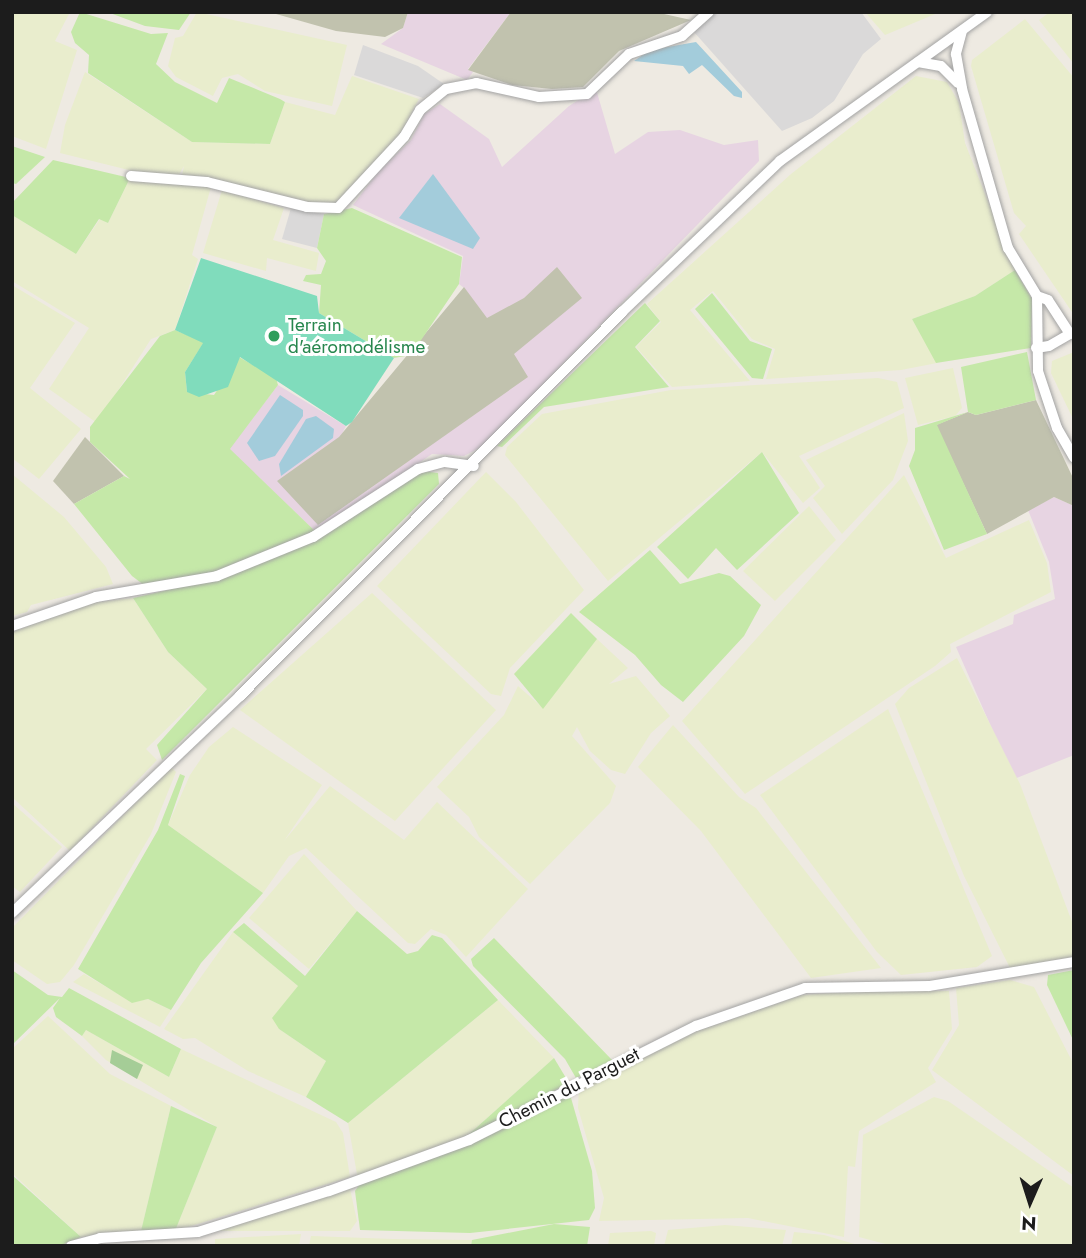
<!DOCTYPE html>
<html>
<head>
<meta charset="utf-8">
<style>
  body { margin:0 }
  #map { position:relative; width:1086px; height:1258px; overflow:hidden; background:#eeeae2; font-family:Jost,sans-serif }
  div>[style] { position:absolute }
  .residential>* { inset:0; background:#dad9d9 }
  .industrial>* { inset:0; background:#e7d4e2 }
  .construction>* { inset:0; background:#c1c2ae }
  .farmland>* { inset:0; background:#e9edcd }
  .grass>* { inset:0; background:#c5e8a8 }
  .forest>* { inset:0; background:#a5cd97 }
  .pitch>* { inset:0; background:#80dcbc }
  .water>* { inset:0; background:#a3ccdb }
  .roads { filter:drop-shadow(0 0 2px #a3a3a3) drop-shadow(0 0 2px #a3a3a3) }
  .minor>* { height:10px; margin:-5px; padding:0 5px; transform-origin:5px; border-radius:5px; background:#fff }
  .dots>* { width:19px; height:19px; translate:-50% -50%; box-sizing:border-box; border:4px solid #fff; border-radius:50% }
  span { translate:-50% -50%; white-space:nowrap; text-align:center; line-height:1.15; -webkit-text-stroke:6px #fff; paint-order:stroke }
  .leisure-label { font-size:19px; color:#27864d }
  .left { translate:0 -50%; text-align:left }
  .street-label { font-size:19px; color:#1c1c1c }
  .frame { position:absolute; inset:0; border:14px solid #1c1c1c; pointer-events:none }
  .north { position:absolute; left:995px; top:1167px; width:70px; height:70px; -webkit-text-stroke:5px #fff; paint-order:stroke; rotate:183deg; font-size:19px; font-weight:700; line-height:28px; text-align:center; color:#1c1c1c }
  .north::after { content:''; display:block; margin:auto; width:24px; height:32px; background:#1c1c1c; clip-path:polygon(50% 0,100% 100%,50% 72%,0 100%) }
</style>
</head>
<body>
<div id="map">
  <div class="residential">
    <i style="clip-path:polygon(715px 12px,861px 12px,881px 39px,863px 54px,834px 101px,812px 118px,782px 131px,694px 32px)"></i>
    <i style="clip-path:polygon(363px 45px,418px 66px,444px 84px,423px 98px,354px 75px)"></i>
    <i style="clip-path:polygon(291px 208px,324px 214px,317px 248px,282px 239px)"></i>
  </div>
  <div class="industrial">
    <i style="clip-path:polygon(408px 12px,511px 12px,468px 69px,473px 72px,467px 80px,381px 44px,403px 28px)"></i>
    <i style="clip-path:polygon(596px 89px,615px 154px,648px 132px,680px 130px,724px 145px,758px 140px,759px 161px,483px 446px,464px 456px,432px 454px,317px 533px,229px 449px,278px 385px,346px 426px,342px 434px,464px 288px,459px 284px,463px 256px,353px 205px,378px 172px,411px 140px,424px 114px,440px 104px,489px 139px,502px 167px,569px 106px)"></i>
    <i style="clip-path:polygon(1054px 497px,1074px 506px,1074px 755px,1014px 779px,956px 647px,1013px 624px,1014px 615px,1055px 599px,1049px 562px,1028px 510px)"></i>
  </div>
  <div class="construction">
    <i style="clip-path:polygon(269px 12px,408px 12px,403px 28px,385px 37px,336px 31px)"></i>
    <i style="clip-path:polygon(511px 12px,655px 12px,691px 20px,619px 51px,583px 87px,552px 89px,512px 85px,468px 70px)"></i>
    <i style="clip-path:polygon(557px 267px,582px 298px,514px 354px,528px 377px,318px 525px,277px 481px,339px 437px,464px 287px,487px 318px,524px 298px)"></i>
    <i style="clip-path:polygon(1036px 400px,1074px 480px,1074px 506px,1054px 497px,987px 534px,936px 425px,968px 412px,976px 415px)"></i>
    <i style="clip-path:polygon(85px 437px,124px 476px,74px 504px,53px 481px)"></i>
  </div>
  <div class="farmland">
    <i style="clip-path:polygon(12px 12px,70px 12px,55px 41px,77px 50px,46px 149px,12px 136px)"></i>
    <i style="clip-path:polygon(197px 12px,347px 45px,332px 106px,265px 91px,238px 74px,222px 78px,213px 96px,176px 77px,168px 66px,175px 38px,183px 36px)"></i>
    <i style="clip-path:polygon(865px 12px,940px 12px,885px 35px)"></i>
    <i style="clip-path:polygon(1050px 12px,1074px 12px,1074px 64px,1039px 20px)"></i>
    <i style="clip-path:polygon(1025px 19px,1074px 78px,1074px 315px,1019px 234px,1026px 226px,1014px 213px,971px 66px,972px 60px)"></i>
    <i style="clip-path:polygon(85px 72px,192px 142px,270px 144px,285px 102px,335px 115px,352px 76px,419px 99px,400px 134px,339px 204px,327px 207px,182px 176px,184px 166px,177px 178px,157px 177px,60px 153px,65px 125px)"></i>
    <i style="clip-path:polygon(916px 76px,947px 82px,959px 103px,965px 143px,1015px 270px,975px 296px,912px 319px,937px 363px,901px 370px,766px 379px,775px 349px,752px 339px,713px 291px,690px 310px,750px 381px,672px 387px,636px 347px,661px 322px,647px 304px,791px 174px)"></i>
    <i style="clip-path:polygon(130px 178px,211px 187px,192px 255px,198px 259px,175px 330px,151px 339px,97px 423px,49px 389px,89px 328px,12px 281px,12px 215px,76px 254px,100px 219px,108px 223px)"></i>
    <i style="clip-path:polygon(222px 190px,284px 208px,273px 240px,319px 253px,316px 271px,267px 258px,266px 271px,203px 253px)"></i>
    <i style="clip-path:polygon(12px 285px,75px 323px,30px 388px,81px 429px,39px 479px,12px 458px)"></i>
    <i style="clip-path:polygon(1074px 352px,1074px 421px,1051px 373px,1052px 361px)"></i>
    <i style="clip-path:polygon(953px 368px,962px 408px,955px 416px,918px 425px,905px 378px)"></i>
    <i style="clip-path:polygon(878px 378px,897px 382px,904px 408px,799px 456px,820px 488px,803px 503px,762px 452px,608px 581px,505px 455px,507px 447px,542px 414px,671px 390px)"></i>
    <i style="clip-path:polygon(904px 413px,908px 441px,893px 480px,842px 534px,813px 498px,825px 486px,806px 460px)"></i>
    <i style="clip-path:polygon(486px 472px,516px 502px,584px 590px,510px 668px,501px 696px,491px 694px,377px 586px)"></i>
    <i style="clip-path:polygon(12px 474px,64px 517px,106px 567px,113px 584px,31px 605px,27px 612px,12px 616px)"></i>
    <i style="clip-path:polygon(904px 475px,946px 558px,1029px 520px,1047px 563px,1051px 592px,950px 644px,951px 652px,935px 666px,745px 794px,682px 721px)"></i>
    <i style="clip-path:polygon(809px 506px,836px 540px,775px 601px,743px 571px)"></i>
    <i style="clip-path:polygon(372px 593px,496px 710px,395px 821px,240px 710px)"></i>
    <i style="clip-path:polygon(133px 598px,168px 652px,207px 689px,146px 749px,157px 760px,70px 851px,12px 797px,12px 632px,91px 603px)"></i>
    <i style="clip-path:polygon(597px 639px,628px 668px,609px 684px,636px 676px,670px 716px,651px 733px,625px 774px,611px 770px,590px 751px,577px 727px,572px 736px,616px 786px,610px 803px,530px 884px,479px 837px,469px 817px,437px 787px,504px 715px,518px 686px,543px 708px)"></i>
    <i style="clip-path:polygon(957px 658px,1020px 784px,1074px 927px,1074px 957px,1010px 968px,964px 876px,895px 704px,909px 688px)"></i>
    <i style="clip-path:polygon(888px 709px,992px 956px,977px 967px,901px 975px,877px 952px,760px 795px)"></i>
    <i style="clip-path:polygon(673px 725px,739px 797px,756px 808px,881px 968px,811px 978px,701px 831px,638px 767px)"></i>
    <i style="clip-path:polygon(233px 727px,322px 785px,284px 841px,330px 786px,404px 840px,437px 802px,528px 889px,466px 957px,446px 935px,431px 929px,415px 944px,408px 943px,306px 848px,289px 856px,263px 893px,168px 825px,190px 775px,209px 747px)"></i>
    <i style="clip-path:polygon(171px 767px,176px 772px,151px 834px,74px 965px,60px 982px,47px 984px,12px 960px,12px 928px)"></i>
    <i style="clip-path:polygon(12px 803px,62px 847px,20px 892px,12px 886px)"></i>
    <i style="clip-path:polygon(304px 854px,357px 911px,309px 969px,249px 918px)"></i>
    <i style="clip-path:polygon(233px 932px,298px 986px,279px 1029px,326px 1061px,306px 1097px,248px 1071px,195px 1038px,183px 1039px,164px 1029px)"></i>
    <i style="clip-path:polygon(84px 974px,132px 1002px,148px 999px,171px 1010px,160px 1027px,73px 982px)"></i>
    <i style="clip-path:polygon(1010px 980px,1034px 987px,1074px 1065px,1074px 1176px,932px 1070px,959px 1025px,956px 988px)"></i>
    <i style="clip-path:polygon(860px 991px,949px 991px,952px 1029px,928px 1068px,936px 1082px,859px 1131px,855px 1167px,848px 1166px,844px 1237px,748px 1218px,599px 1221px,604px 1198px,578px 1108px,579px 1087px,683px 1036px,802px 995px)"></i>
    <i style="clip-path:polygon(498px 1000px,554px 1058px,467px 1136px,358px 1180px,348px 1123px)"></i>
    <i style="clip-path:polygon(48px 1016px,110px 1074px,171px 1106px,141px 1231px,81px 1237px,12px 1173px,12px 1049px)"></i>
    <i style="clip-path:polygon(86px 1030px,169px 1077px,181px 1049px,336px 1122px,343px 1133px,350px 1177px,175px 1231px,217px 1127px,106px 1060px,82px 1036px)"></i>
    <i style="clip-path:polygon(934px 1097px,948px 1101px,1074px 1188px,1074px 1246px,893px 1246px,859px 1237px,863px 1135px)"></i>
    <i style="clip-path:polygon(350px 1189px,357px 1221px,350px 1231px,208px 1231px)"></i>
    <i style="clip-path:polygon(725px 1225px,786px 1230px,782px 1246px,664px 1246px,668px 1230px)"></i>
    <i style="clip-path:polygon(651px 1231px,656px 1233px,654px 1246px,608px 1246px,610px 1233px)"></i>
    <i style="clip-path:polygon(794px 1232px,824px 1235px,861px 1246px,791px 1246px)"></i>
    <i style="clip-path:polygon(301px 1234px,299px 1246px,215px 1246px,215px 1239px)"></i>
    <i style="clip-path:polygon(311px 1236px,393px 1239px,472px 1240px,471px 1246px,309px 1246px)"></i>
  </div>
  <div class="grass">
    <i style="clip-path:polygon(80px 12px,151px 34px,168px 33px,156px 64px,175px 82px,217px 103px,229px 78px,280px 99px,285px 102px,270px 144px,192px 142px,88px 73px,89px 55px,75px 43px,71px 32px)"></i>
    <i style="clip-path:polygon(191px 12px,179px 30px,145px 26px,110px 13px)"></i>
    <i style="clip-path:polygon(12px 146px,45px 157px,16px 184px,12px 183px)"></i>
    <i style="clip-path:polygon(53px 160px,130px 178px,108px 223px,99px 219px,76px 254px,12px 215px,12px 203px)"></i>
    <i style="clip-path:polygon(352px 208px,462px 257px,459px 284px,411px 355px,394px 358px,319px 313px,321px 285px,303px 281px,306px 275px,321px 274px,326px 261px,317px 248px,324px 214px)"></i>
    <i style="clip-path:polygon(1015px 270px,1032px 299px,1031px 348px,936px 363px,912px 319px,975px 296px)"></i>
    <i style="clip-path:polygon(712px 293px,750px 341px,772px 349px,763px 379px,752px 378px,695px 309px)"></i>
    <i style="clip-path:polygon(645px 303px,660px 321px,635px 347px,669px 387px,544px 407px,502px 447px,497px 446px)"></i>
    <i style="clip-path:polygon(175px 330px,204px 342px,185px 372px,187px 392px,214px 395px,239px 357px,276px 378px,278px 385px,230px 449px,317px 533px,219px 573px,148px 588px,132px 576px,74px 504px,124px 476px,130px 479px,90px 442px,90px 427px,160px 336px)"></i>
    <i style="clip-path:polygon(1027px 352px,1036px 400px,976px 415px,968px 412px,937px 425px,987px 534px,944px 550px,909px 466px,915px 450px,915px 428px,968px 412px,961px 367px)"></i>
    <i style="clip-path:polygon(762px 452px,799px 513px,737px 570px,716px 548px,688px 579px,657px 547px)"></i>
    <i style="clip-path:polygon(422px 471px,438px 473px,439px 484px,162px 760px,157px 745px,207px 689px,168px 652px,133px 598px,220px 578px,317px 540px)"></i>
    <i style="clip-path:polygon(650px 550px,680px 584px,719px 573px,730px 576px,761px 605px,744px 636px,683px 702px,661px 685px,635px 655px,579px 612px)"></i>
    <i style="clip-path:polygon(571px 613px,597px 639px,543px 709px,514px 674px)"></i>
    <i style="clip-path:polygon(180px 774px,185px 776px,168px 825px,263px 893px,201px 963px,171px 1010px,148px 999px,132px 1003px,78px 969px,158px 830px)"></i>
    <i style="clip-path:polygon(357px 911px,407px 954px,418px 951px,432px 935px,442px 938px,498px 1000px,348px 1123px,306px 1097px,326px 1061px,279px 1029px,272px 1018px,298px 986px,233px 932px,244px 923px,305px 976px)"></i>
    <i style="clip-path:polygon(494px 938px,613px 1061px,576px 1078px,565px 1059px,473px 966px,471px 959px)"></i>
    <i style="clip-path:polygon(12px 970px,48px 995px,62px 997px,69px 988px,181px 1049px,169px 1077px,86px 1030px,82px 1036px,56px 1017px,53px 1008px,60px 998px,12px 1045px)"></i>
    <i style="clip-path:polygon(1074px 970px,1074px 1042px,1047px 985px,1048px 975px)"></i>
    <i style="clip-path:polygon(554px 1058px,569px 1083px,467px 1136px)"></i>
    <i style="clip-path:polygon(569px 1091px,592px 1171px,595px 1208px,589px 1220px,470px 1233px,360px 1230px,355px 1191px,360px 1184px)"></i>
    <i style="clip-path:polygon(171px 1106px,217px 1127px,175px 1231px,141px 1231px)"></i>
    <i style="clip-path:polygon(12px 1175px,81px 1237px,59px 1246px,12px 1246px)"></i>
    <i style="clip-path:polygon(554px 1224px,590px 1227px,587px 1246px,471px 1246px,472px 1240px)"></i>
  </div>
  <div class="forest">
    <i style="clip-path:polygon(112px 1050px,143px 1065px,137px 1079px,110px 1063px)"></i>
  </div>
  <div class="pitch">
    <i style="clip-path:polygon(201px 258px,317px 296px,319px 313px,394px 358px,352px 422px,346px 426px,240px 357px,228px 387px,199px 397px,187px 392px,185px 372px,203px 343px,175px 330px)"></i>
  </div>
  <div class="water">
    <i style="clip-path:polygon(696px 42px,742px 92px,742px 98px,734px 96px,702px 65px,689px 74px,683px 66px,634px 61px,650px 50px)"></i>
    <i style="clip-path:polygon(433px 174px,480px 238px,473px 249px,399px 218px)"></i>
    <i style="clip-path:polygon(280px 395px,303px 410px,303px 416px,275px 456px,259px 461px,247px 443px)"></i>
    <i style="clip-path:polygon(316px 416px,334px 429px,333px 438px,281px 476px,279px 464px,306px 419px)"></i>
  </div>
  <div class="roads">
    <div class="minor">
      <i style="left:962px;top:31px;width:24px;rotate:105deg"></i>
      <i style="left:956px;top:54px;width:36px;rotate:80deg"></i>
      <i style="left:962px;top:89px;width:166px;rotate:73.9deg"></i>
      <i style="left:1008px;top:248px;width:56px;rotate:58.9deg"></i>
      <i style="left:1037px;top:296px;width:75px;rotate:89.2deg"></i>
      <i style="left:1038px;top:371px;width:60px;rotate:71.6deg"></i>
      <i style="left:1057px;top:428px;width:34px;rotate:60deg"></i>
      <i style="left:918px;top:62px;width:23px;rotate:10deg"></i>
      <i style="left:941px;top:66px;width:24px;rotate:45deg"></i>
      <i style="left:131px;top:176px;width:76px;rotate:4.5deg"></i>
      <i style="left:207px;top:182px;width:103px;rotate:14deg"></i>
      <i style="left:307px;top:207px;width:31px;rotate:2deg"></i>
      <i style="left:338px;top:208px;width:97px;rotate:-47.1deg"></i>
      <i style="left:404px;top:137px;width:31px;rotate:-59deg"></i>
      <i style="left:420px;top:110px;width:33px;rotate:-39deg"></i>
      <i style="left:446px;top:89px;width:31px;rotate:-11deg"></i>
      <i style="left:476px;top:83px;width:65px;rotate:12.5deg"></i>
      <i style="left:539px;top:97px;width:48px;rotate:-3.6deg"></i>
      <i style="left:587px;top:94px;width:58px;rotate:-43.6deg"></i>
      <i style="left:629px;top:54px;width:56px;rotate:-18.8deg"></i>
      <i style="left:682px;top:36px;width:36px;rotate:-42deg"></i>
      <i style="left:1036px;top:348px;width:13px;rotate:-9deg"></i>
      <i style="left:1049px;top:346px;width:24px;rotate:-30deg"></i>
      <i style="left:1070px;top:334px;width:40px;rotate:-122.9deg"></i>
      <i style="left:1048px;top:300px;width:12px;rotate:-160deg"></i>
      <i style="left:12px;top:626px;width:89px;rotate:-19deg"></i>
      <i style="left:96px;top:597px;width:123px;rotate:-9.8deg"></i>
      <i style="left:217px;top:576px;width:104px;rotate:-22.1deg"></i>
      <i style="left:313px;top:537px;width:125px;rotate:-32.9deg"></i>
      <i style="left:418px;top:469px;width:28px;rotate:-15deg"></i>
      <i style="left:445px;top:462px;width:29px;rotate:8deg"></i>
      <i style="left:12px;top:913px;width:315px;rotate:-43.6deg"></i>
      <i style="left:240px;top:696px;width:542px;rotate:-45.15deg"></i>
      <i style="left:622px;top:312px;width:219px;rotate:-43.7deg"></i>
      <i style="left:780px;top:161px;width:255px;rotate:-35.7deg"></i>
      <i style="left:71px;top:1246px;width:30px;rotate:-15deg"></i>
      <i style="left:100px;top:1238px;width:98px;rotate:-3.5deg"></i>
      <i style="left:198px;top:1232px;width:137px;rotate:-17.4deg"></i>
      <i style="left:329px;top:1191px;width:149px;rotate:-20deg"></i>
      <i style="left:469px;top:1140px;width:254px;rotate:-26.7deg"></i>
      <i style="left:696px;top:1026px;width:115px;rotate:-19.2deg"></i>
      <i style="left:805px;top:988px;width:124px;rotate:-0.9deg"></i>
      <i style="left:929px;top:986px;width:147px;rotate:-9.4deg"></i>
    </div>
  </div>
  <div class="dots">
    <i style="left:274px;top:336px;background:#2e9e5b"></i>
  </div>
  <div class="leisure-label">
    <span class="left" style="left:288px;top:336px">Terrain<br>d'aéromodélisme</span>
  </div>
  <div class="street-label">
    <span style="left:569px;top:1088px;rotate:-27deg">Chemin du Parguet</span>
  </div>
  <div class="frame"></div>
  <div class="north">N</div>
</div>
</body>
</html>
